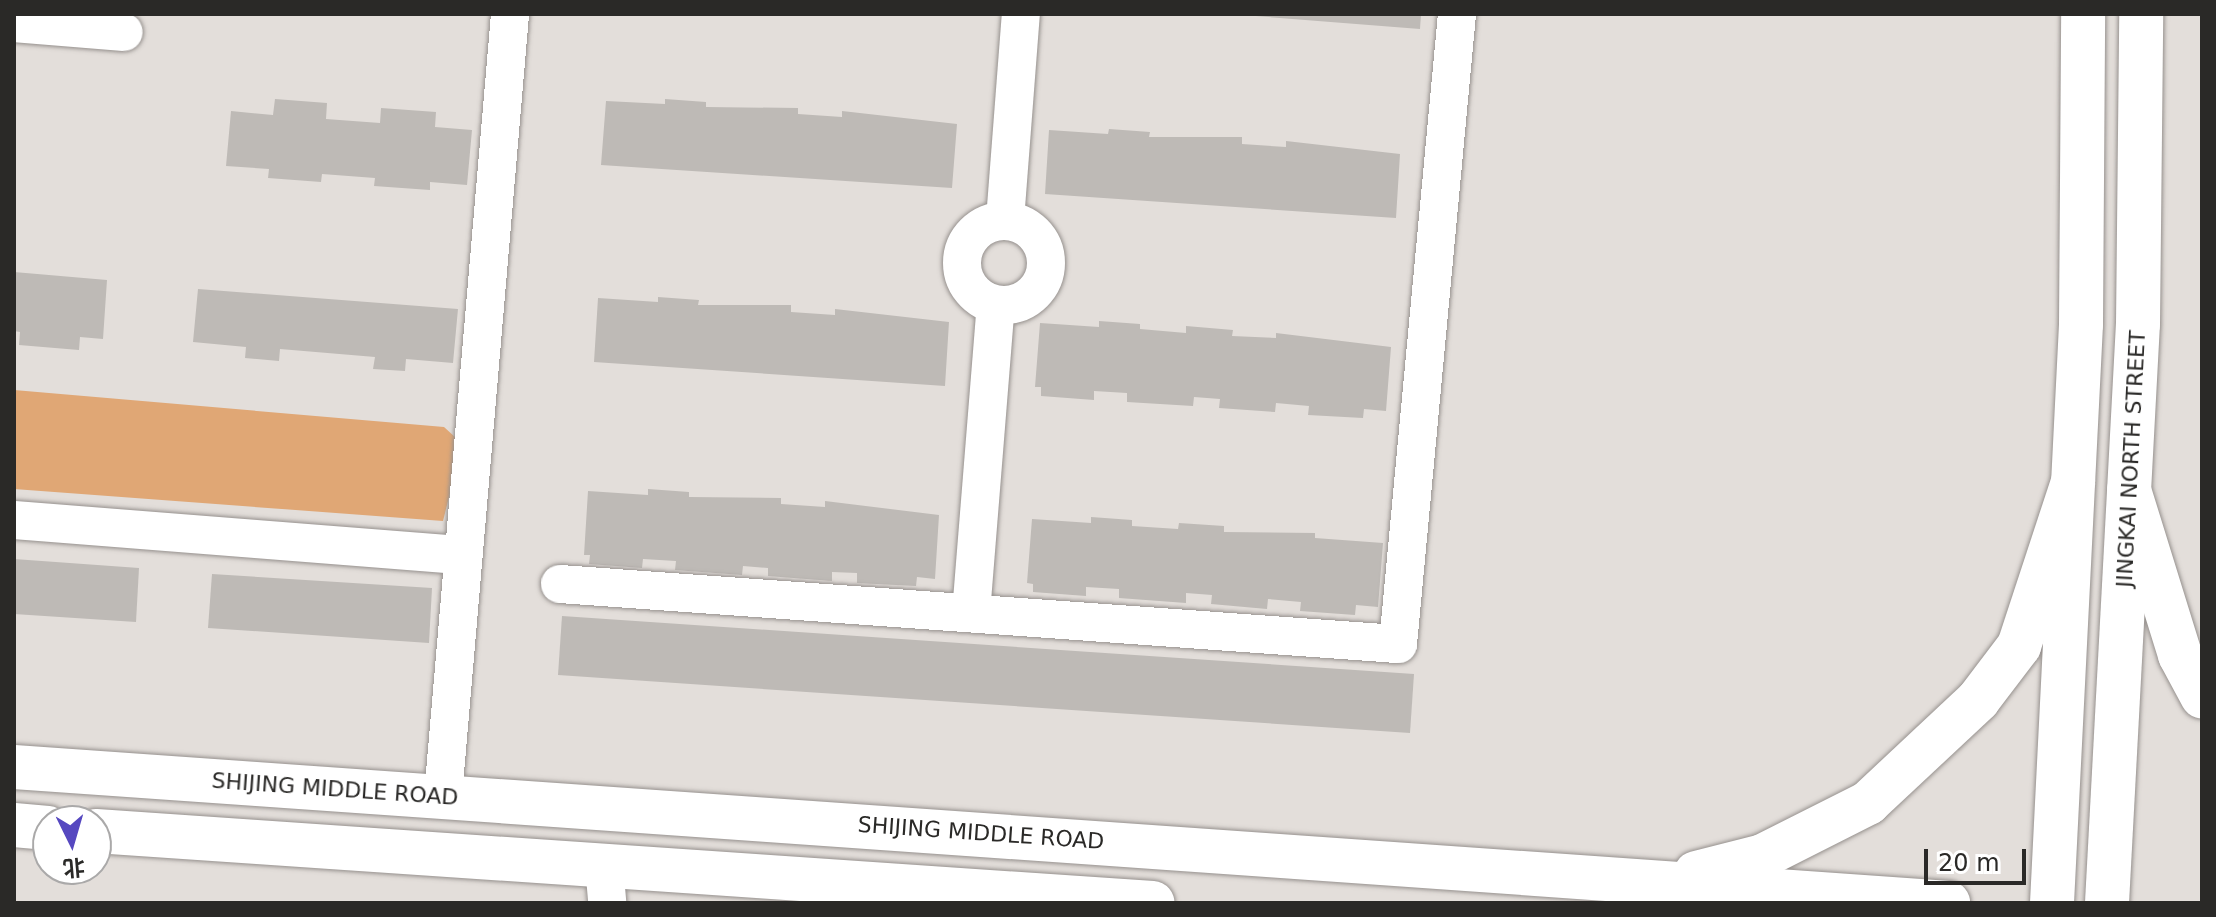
<!DOCTYPE html>
<html>
<head>
<meta charset="utf-8">
<style>
  body { margin:0 }
  #map { position:relative; width:2216px; height:917px; overflow:hidden; background:#e3deda; font-family:"DejaVu Sans","Noto Sans SC",sans-serif }
  div>[style] { position:absolute }
  .green>* { inset:0; background:#e0a775 }
  .building>* { inset:0; background:#bebab6 }
  .roads { filter:drop-shadow(0 0 2px #96918e) drop-shadow(0 0 2px #96918e) }
  .minor>* { height:38px; margin:-19px; padding:0 19px; transform-origin:19px; border-radius:19px; background:#fff }
  .minor>.ring { margin:-19px; padding:0; box-sizing:content-box; background:none; border:38px solid #fff; border-radius:50% }
  .major>* { height:44px; margin:-22px; padding:0 22px; transform-origin:22px; border-radius:22px; background:#fff }
  .highway>* { height:44px; margin:-22px; padding:0 22px; transform-origin:22px; border-radius:22px; background:#fff }
  span { translate:-50% -50%; white-space:nowrap; text-align:center; line-height:1.15; -webkit-text-stroke:6px #fff; paint-order:stroke }
  .street-label { font-size:22px; color:#2a2927 }
  .frame { position:absolute; inset:0; border:16px solid #2a2927; pointer-events:none }
  .north { position:absolute; left:32px; top:805px; width:80px; height:80px; box-sizing:border-box; background:#fff; border:2px solid #aaa9a9; border-radius:50%; rotate:175deg; font-size:22px; font-weight:700; line-height:32px; text-align:center; color:#2a2927 }
  .north::after { content:''; display:block; margin:auto; width:28px; height:36px; background:#5648c0; clip-path:polygon(50% 0,100% 100%,50% 72%,0 100%) }
  .scale { position:absolute; left:1924px; top:849px; width:102px; height:36px; box-sizing:border-box; border:4px solid #2a2927; border-top:0; padding-left:10px; font-size:24px; line-height:28px; white-space:nowrap; color:#2a2927; -webkit-text-stroke:6px #fff; paint-order:stroke }
</style>
</head>
<body>
<div id="map">
  <div class="green">
    <i style="clip-path:polygon(14px 390px,444px 427px,455px 437px,456px 469px,443px 521px,14px 489px)"></i>
  </div>
  <div class="building">
    <i style="clip-path:polygon(1230px 14px,1421px 14px,1420px 29px)"></i>
    <i style="clip-path:polygon(275px 99px,327px 103px,326px 119px,380px 123px,381px 108px,436px 112px,435px 127px,472px 130px,467px 185px,430px 182px,430px 190px,374px 186px,375px 178px,322px 174px,321px 182px,268px 178px,269px 169px,226px 166px,231px 111px,273px 115px)"></i>
    <i style="clip-path:polygon(665px 99px,706px 102px,706px 107px,798px 108px,798px 114px,842px 117px,842px 111px,957px 124px,952px 188px,601px 165px,606px 101px,665px 104px)"></i>
    <i style="clip-path:polygon(1109px 129px,1150px 132px,1149px 137px,1242px 137px,1242px 144px,1286px 147px,1286px 141px,1400px 154px,1396px 218px,1045px 194px,1049px 130px,1108px 134px)"></i>
    <i style="clip-path:polygon(14px 272px,107px 280px,103px 339px,80px 337px,79px 350px,19px 345px,20px 332px,14px 331px)"></i>
    <i style="clip-path:polygon(198px 289px,458px 309px,453px 363px,406px 359px,405px 371px,373px 369px,375px 357px,280px 349px,279px 361px,245px 358px,246px 347px,193px 342px)"></i>
    <i style="clip-path:polygon(658px 297px,699px 300px,698px 305px,791px 305px,791px 312px,835px 315px,835px 309px,949px 322px,945px 386px,594px 362px,598px 298px,658px 302px)"></i>
    <i style="clip-path:polygon(1099px 321px,1140px 324px,1140px 329px,1186px 333px,1186px 326px,1233px 330px,1232px 336px,1276px 338px,1276px 333px,1391px 347px,1386px 411px,1364px 409px,1363px 418px,1308px 415px,1309px 406px,1276px 403px,1275px 412px,1219px 408px,1220px 399px,1194px 397px,1193px 406px,1127px 402px,1127px 393px,1094px 391px,1094px 400px,1041px 396px,1041px 387px,1035px 387px,1040px 323px,1099px 327px)"></i>
    <i style="clip-path:polygon(648px 489px,689px 492px,689px 497px,781px 498px,781px 504px,825px 507px,825px 501px,939px 515px,935px 579px,917px 577px,916px 586px,857px 583px,857px 573px,832px 572px,832px 581px,768px 576px,768px 568px,743px 566px,742px 575px,675px 570px,676px 561px,643px 559px,642px 568px,589px 564px,590px 555px,584px 555px,588px 491px,648px 495px)"></i>
    <i style="clip-path:polygon(1091px 517px,1132px 520px,1132px 526px,1178px 529px,1179px 523px,1224px 526px,1224px 532px,1315px 533px,1315px 538px,1383px 543px,1378px 607px,1356px 605px,1355px 615px,1300px 611px,1301px 602px,1268px 599px,1267px 609px,1211px 604px,1212px 595px,1186px 593px,1186px 603px,1119px 598px,1119px 589px,1086px 587px,1086px 596px,1033px 592px,1033px 584px,1027px 583px,1032px 519px,1091px 523px)"></i>
    <i style="clip-path:polygon(14px 559px,139px 568px,136px 622px,14px 614px)"></i>
    <i style="clip-path:polygon(212px 574px,432px 588px,429px 643px,208px 628px)"></i>
    <i style="clip-path:polygon(562px 616px,1414px 674px,1410px 733px,558px 675px)"></i>
  </div>
  <div class="roads">
    <div class="minor">
      <i style="left:14px;top:23px;width:110px;rotate:4.7deg"></i>
      <i style="left:1005px;top:220px;width:207px;rotate:-85.6deg"></i>
      <i class="ring" style="left:962px;top:221px;width:46px;height:46px"></i>
      <i style="left:14px;top:520px;width:450px;rotate:4.5deg"></i>
      <i style="left:560px;top:584px;width:840px;rotate:4.1deg"></i>
      <i style="left:1398px;top:644px;width:633px;rotate:-84.65deg"></i>
      <i style="left:971px;top:613px;width:309px;rotate:-85.4deg"></i>
      <i style="left:443px;top:796px;width:785px;rotate:-85.1deg"></i>
      <i style="left:604px;top:865px;width:38px;rotate:85deg"></i>
    </div>
    <div class="major">
      <i style="left:2052px;top:903px;width:580px;rotate:-87.13deg"></i>
      <i style="left:2081px;top:324px;width:310px;rotate:-89.6deg"></i>
      <i style="left:2107px;top:903px;width:580px;rotate:-86.94deg"></i>
      <i style="left:2138px;top:324px;width:310px;rotate:-89.4deg"></i>
    </div>
    <div class="highway">
      <i style="left:2129px;top:490px;width:173px;rotate:72.8deg"></i>
      <i style="left:2180px;top:655px;width:47px;rotate:61.8deg"></i>
      <i style="left:14px;top:767px;width:1939px;rotate:4.02deg"></i>
      <i style="left:14px;top:825px;width:34px;rotate:5deg"></i>
      <i style="left:96px;top:831px;width:1059px;rotate:3.9deg"></i>
      <i style="left:1696px;top:873px;width:69px;rotate:-14.2deg"></i>
      <i style="left:1763px;top:856px;width:118px;rotate:-26.8deg"></i>
      <i style="left:1868px;top:803px;width:151px;rotate:-43.1deg"></i>
      <i style="left:1978px;top:700px;width:68px;rotate:-52.8deg"></i>
      <i style="left:2019px;top:646px;width:173px;rotate:-71.8deg"></i>
    </div>
  </div>
  <div class="street-label">
    <span style="left:2131px;top:459px;rotate:-87deg">JINGKAI NORTH STREET</span>
    <span style="left:335px;top:789px;rotate:4deg">SHIJING MIDDLE ROAD</span>
    <span style="left:981px;top:833px;rotate:4deg">SHIJING MIDDLE ROAD</span>
  </div>
  <div class="frame"></div>
  <div class="north">北</div>
  <div class="scale">20 m</div>
</div>
</body>
</html>
